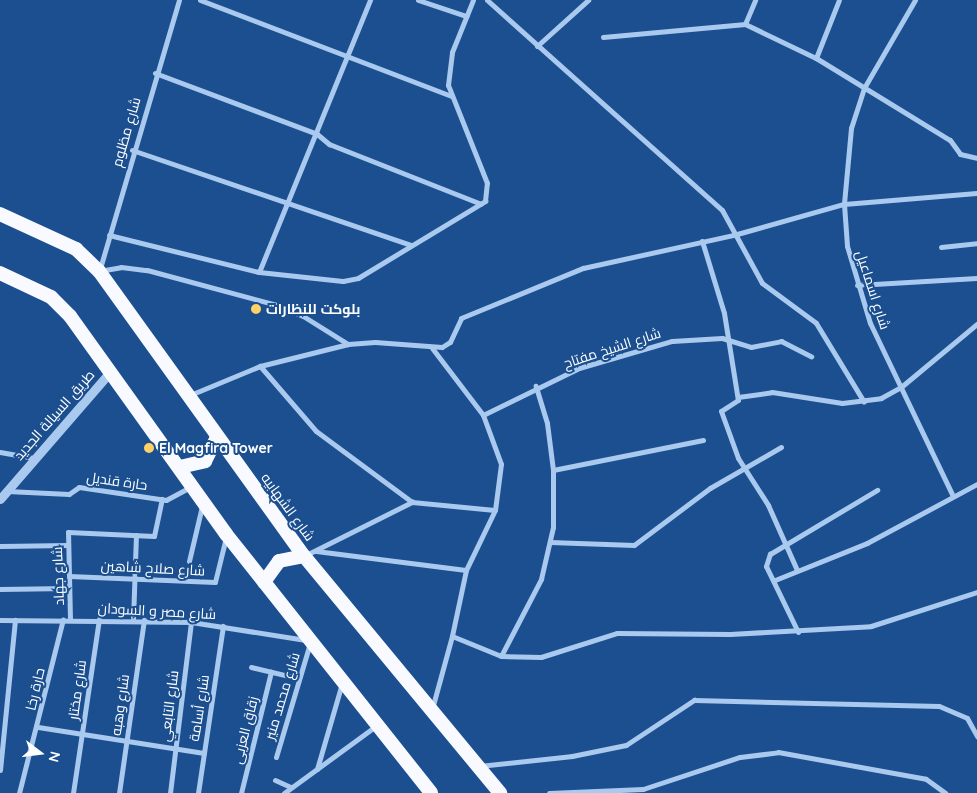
<!DOCTYPE html>
<html>
<head>
<meta charset="utf-8">
<style>
  body { margin:0 }
  #map { position:relative; width:977px; height:793px; overflow:hidden; background:#1b4f8f; font-family:Quicksand,Cairo,sans-serif }
  div>[style] { position:absolute }
  .minor>* { height:5px; margin:-2.5px; padding:0 2.5px; transform-origin:2.5px; border-radius:2.5px; background:#a9c9ee }
  .tertiary>* { height:9px; margin:-4.5px; padding:0 4.5px; transform-origin:4.5px; border-radius:4.5px; background:#a9c9ee }
  .trunk>* { height:14px; margin:-7px; padding:0 7px; transform-origin:7px; border-radius:7px; background:#f8faff }
  .dots>* { width:14px; height:14px; translate:-50% -50%; box-sizing:border-box; border:2px solid #1b4f8f; border-radius:50% }
  span { translate:-50% -50%; white-space:nowrap; text-align:center; line-height:1.15; -webkit-text-stroke:4px #1b4f8f; paint-order:stroke }
  .street-label { font-size:14px; color:#fff }
  .poi-label { font-size:14px; color:#fff; font-weight:700 }
  .left { translate:0 -50%; text-align:left }
  .north { position:absolute; left:15px; top:728px; width:50px; height:50px; -webkit-text-stroke:4px #1b4f8f; paint-order:stroke; rotate:105deg; font-size:14px; font-weight:700; line-height:20px; text-align:center; color:#fff }
  .north::after { content:''; display:block; margin:auto; width:18px; height:22px; background:#fff; clip-path:polygon(50% 0,100% 100%,50% 72%,0 100%) }
</style>
</head>
<body>
<div id="map">
  <div class="minor">
    <i style="left:179px;top:0;width:283px;rotate:106.4deg"></i>
    <i style="left:99px;top:271px;width:22px;rotate:-10deg"></i>
    <i style="left:121px;top:267px;width:26px;rotate:7deg"></i>
    <i style="left:147px;top:270px;width:135px;rotate:15.1deg"></i>
    <i style="left:277px;top:305px;width:28px;rotate:23deg"></i>
    <i style="left:303px;top:316px;width:53px;rotate:31.9deg"></i>
    <i style="left:200px;top:0;width:269px;rotate:20.9deg"></i>
    <i style="left:418px;top:0;width:51px;rotate:18.4deg"></i>
    <i style="left:487px;top:0;width:315px;rotate:41.8deg"></i>
    <i style="left:722px;top:210px;width:83px;rotate:61.3deg"></i>
    <i style="left:762px;top:283px;width:67px;rotate:36.5deg"></i>
    <i style="left:816px;top:323px;width:92px;rotate:58.7deg"></i>
    <i style="left:915px;top:0;width:102px;rotate:120.1deg"></i>
    <i style="left:864px;top:88px;width:42px;rotate:108deg"></i>
    <i style="left:851px;top:128px;width:76px;rotate:95.3deg"></i>
    <i style="left:844px;top:204px;width:42px;rotate:85.9deg"></i>
    <i style="left:847px;top:246px;width:80px;rotate:73.4deg"></i>
    <i style="left:870px;top:323px;width:192px;rotate:64.4deg"></i>
    <i style="left:745px;top:24px;width:26px;rotate:-67deg"></i>
    <i style="left:603px;top:37px;width:143px;rotate:-5.2deg"></i>
    <i style="left:745px;top:24px;width:79px;rotate:25.6deg"></i>
    <i style="left:816px;top:58px;width:157px;rotate:31.5deg"></i>
    <i style="left:950px;top:140px;width:17px;rotate:54deg"></i>
    <i style="left:960px;top:154px;width:17px;rotate:13deg"></i>
    <i style="left:537px;top:46px;width:69px;rotate:-42deg"></i>
    <i style="left:816px;top:58px;width:62px;rotate:-68.4deg"></i>
    <i style="left:155px;top:73px;width:173px;rotate:20.6deg"></i>
    <i style="left:317px;top:134px;width:16px;rotate:40deg"></i>
    <i style="left:329px;top:144px;width:163px;rotate:21.5deg"></i>
    <i style="left:132px;top:150px;width:295px;rotate:18.8deg"></i>
    <i style="left:109px;top:235px;width:154px;rotate:13.9deg"></i>
    <i style="left:259px;top:272px;width:84px;rotate:6.1deg"></i>
    <i style="left:343px;top:281px;width:15px;rotate:-11deg"></i>
    <i style="left:358px;top:278px;width:149px;rotate:-31.2deg"></i>
    <i style="left:485px;top:201px;width:18px;rotate:-84deg"></i>
    <i style="left:487px;top:183px;width:105px;rotate:-111.7deg"></i>
    <i style="left:448px;top:85px;width:33px;rotate:-83deg"></i>
    <i style="left:452px;top:52px;width:56px;rotate:-68deg"></i>
    <i style="left:702px;top:241px;width:75px;rotate:73deg"></i>
    <i style="left:724px;top:313px;width:88px;rotate:80.9deg"></i>
    <i style="left:738px;top:400px;width:20px;rotate:147deg"></i>
    <i style="left:721px;top:411px;width:50px;rotate:70.1deg"></i>
    <i style="left:738px;top:458px;width:56px;rotate:57.4deg"></i>
    <i style="left:768px;top:505px;width:71px;rotate:66deg"></i>
    <i style="left:941px;top:247px;width:36px;rotate:-6deg"></i>
    <i style="left:259px;top:272px;width:294px;rotate:-67.8deg"></i>
    <i style="left:857px;top:285px;width:120px;rotate:-3.3deg"></i>
    <i style="left:432px;top:348px;width:84px;rotate:52.7deg"></i>
    <i style="left:483px;top:415px;width:52px;rotate:69.8deg"></i>
    <i style="left:501px;top:464px;width:46px;rotate:97.4deg"></i>
    <i style="left:495px;top:510px;width:67px;rotate:115.8deg"></i>
    <i style="left:466px;top:570px;width:67px;rotate:102deg"></i>
    <i style="left:260px;top:366px;width:86px;rotate:49.3deg"></i>
    <i style="left:316px;top:431px;width:119px;rotate:36.5deg"></i>
    <i style="left:190px;top:395px;width:76px;rotate:-22.5deg"></i>
    <i style="left:260px;top:366px;width:91px;rotate:-14deg"></i>
    <i style="left:348px;top:344px;width:27px;rotate:-4deg"></i>
    <i style="left:375px;top:342px;width:67px;rotate:4.3deg"></i>
    <i style="left:442px;top:347px;width:9px;rotate:-32deg"></i>
    <i style="left:450px;top:342px;width:26px;rotate:-65deg"></i>
    <i style="left:461px;top:318px;width:132px;rotate:-22.3deg"></i>
    <i style="left:583px;top:268px;width:158px;rotate:-12.4deg"></i>
    <i style="left:737px;top:234px;width:111px;rotate:-15.7deg"></i>
    <i style="left:844px;top:204px;width:133px;rotate:-4.7deg"></i>
    <i style="left:738px;top:397px;width:34px;rotate:-8deg"></i>
    <i style="left:772px;top:392px;width:71px;rotate:8.9deg"></i>
    <i style="left:842px;top:403px;width:39px;rotate:-7deg"></i>
    <i style="left:881px;top:398px;width:23px;rotate:-29deg"></i>
    <i style="left:901px;top:387px;width:99px;rotate:-39.7deg"></i>
    <i style="left:483px;top:415px;width:107px;rotate:-26.1deg"></i>
    <i style="left:579px;top:368px;width:97px;rotate:-16.2deg"></i>
    <i style="left:672px;top:341px;width:50px;rotate:-3.4deg"></i>
    <i style="left:722px;top:338px;width:30px;rotate:17deg"></i>
    <i style="left:751px;top:347px;width:31px;rotate:-11deg"></i>
    <i style="left:781px;top:341px;width:34px;rotate:27deg"></i>
    <i style="left:0;top:452px;width:36px;rotate:10deg"></i>
    <i style="left:553px;top:470px;width:153px;rotate:-11.3deg"></i>
    <i style="left:7px;top:491px;width:62px;rotate:2.8deg"></i>
    <i style="left:69px;top:494px;width:12px;rotate:-35deg"></i>
    <i style="left:79px;top:487px;width:88px;rotate:8.5deg"></i>
    <i style="left:166px;top:500px;width:27px;rotate:-28deg"></i>
    <i style="left:550px;top:542px;width:84px;rotate:2deg"></i>
    <i style="left:634px;top:545px;width:95px;rotate:-36.9deg"></i>
    <i style="left:710px;top:488px;width:82px;rotate:-30deg"></i>
    <i style="left:0;top:546px;width:68px;rotate:-0.8deg"></i>
    <i style="left:316px;top:551px;width:151px;rotate:7.2deg"></i>
    <i style="left:306px;top:555px;width:119px;rotate:-26.6deg"></i>
    <i style="left:412px;top:502px;width:83px;rotate:5.5deg"></i>
    <i style="left:189px;top:561px;width:57px;rotate:-76.7deg"></i>
    <i style="left:69px;top:576px;width:146px;rotate:2.4deg"></i>
    <i style="left:215px;top:582px;width:46px;rotate:-76.3deg"></i>
    <i style="left:775px;top:580px;width:99px;rotate:-21.9deg"></i>
    <i style="left:867px;top:543px;width:125px;rotate:-28.2deg"></i>
    <i style="left:0;top:589px;width:69px;rotate:-0.8deg"></i>
    <i style="left:70px;top:619px;width:87px;rotate:-91.3deg"></i>
    <i style="left:68px;top:532px;width:86px;rotate:2.7deg"></i>
    <i style="left:154px;top:536px;width:38px;rotate:-78deg"></i>
    <i style="left:0;top:620px;width:191px;rotate:0.6deg"></i>
    <i style="left:191px;top:622px;width:116px;rotate:8.9deg"></i>
    <i style="left:133px;top:620px;width:85px;rotate:-88deg"></i>
    <i style="left:798px;top:632px;width:73px;rotate:-115.9deg"></i>
    <i style="left:766px;top:566px;width:13px;rotate:-72deg"></i>
    <i style="left:770px;top:554px;width:125px;rotate:-30.9deg"></i>
    <i style="left:501px;top:656px;width:87px;rotate:-62.5deg"></i>
    <i style="left:541px;top:579px;width:53px;rotate:-77deg"></i>
    <i style="left:553px;top:527px;width:57px;rotate:-90deg"></i>
    <i style="left:553px;top:470px;width:47px;rotate:-97.3deg"></i>
    <i style="left:547px;top:423px;width:39px;rotate:-107deg"></i>
    <i style="left:251px;top:667px;width:47px;rotate:13.4deg"></i>
    <i style="left:432px;top:709px;width:76px;rotate:-74.7deg"></i>
    <i style="left:452px;top:636px;width:53px;rotate:22.2deg"></i>
    <i style="left:501px;top:656px;width:40px;rotate:1.4deg"></i>
    <i style="left:541px;top:657px;width:80px;rotate:-17.5deg"></i>
    <i style="left:617px;top:633px;width:113px;rotate:0.5deg"></i>
    <i style="left:730px;top:634px;width:141px;rotate:-3.2deg"></i>
    <i style="left:871px;top:626px;width:111px;rotate:-17.8deg"></i>
    <i style="left:38px;top:727px;width:168px;rotate:8.9deg"></i>
    <i style="left:276px;top:757px;width:119px;rotate:-73.4deg"></i>
    <i style="left:479px;top:766px;width:94px;rotate:-6.1deg"></i>
    <i style="left:572px;top:756px;width:55px;rotate:-11.5deg"></i>
    <i style="left:626px;top:745px;width:82px;rotate:-33.5deg"></i>
    <i style="left:694px;top:700px;width:245px;rotate:1.4deg"></i>
    <i style="left:939px;top:706px;width:30px;rotate:23deg"></i>
    <i style="left:967px;top:718px;width:21px;rotate:61deg"></i>
    <i style="left:317px;top:769px;width:90px;rotate:-73.8deg"></i>
    <i style="left:0;top:770px;width:151px;rotate:-84.3deg"></i>
    <i style="left:275px;top:780px;width:17px;rotate:24deg"></i>
    <i style="left:19px;top:793px;width:179px;rotate:-75.8deg"></i>
    <i style="left:73px;top:793px;width:176px;rotate:-81.5deg"></i>
    <i style="left:119px;top:793px;width:175px;rotate:-81.8deg"></i>
    <i style="left:170px;top:793px;width:172px;rotate:-83deg"></i>
    <i style="left:198px;top:793px;width:169px;rotate:-81.5deg"></i>
    <i style="left:241px;top:793px;width:125px;rotate:-76.1deg"></i>
    <i style="left:284px;top:793px;width:114px;rotate:-36.1deg"></i>
    <i style="left:549px;top:793px;width:94px;rotate:-2.4deg"></i>
    <i style="left:643px;top:789px;width:102px;rotate:-18.3deg"></i>
    <i style="left:740px;top:757px;width:38px;rotate:-7deg"></i>
    <i style="left:778px;top:752px;width:150px;rotate:10.3deg"></i>
    <i style="left:926px;top:779px;width:24px;rotate:36deg"></i>
  </div>
  <div class="tertiary">
    <i style="left:0;top:499px;width:168px;rotate:-49.1deg"></i>
  </div>
  <div class="trunk">
    <i style="left:0;top:214px;width:84px;rotate:24.7deg"></i>
    <i style="left:76px;top:249px;width:32px;rotate:44deg"></i>
    <i style="left:99px;top:271px;width:351px;rotate:54.3deg"></i>
    <i style="left:304px;top:556px;width:308px;rotate:50.4deg"></i>
    <i style="left:0;top:273px;width:56px;rotate:25.2deg"></i>
    <i style="left:51px;top:297px;width:27px;rotate:45deg"></i>
    <i style="left:70px;top:316px;width:268px;rotate:54.4deg"></i>
    <i style="left:226px;top:534px;width:330px;rotate:51.6deg"></i>
    <i style="left:180px;top:467px;width:26px;rotate:-13deg"></i>
    <i style="left:205px;top:461px;width:27px;rotate:-63deg"></i>
    <i style="left:264px;top:582px;width:26px;rotate:-54deg"></i>
    <i style="left:279px;top:561px;width:25px;rotate:-11deg"></i>
  </div>
  <div class="dots">
    <i style="left:256px;top:309px;background:#ffd166"></i>
    <i style="left:149px;top:448px;background:#ffd166"></i>
  </div>
  <div class="street-label">
    <span style="left:126px;top:132px;rotate:-74deg">شارع مظلوم</span>
    <span style="left:873px;top:290px;rotate:72deg">شارع اسماعيل</span>
    <span style="left:612px;top:348px;rotate:-18deg">شارع الشيخ مفتاح</span>
    <span style="left:54px;top:415px;rotate:-49deg">طريق السيالة الجديد</span>
    <span style="left:117px;top:481px;rotate:8deg">حارة قنديل</span>
    <span style="left:288px;top:507px;rotate:54deg">شارع الشهابيه</span>
    <span style="left:153px;top:568px;rotate:3deg">شارع صلاح شاهين</span>
    <span style="left:58px;top:576px;rotate:-92deg">شارع جهاد</span>
    <span style="left:157px;top:611px;rotate:3deg">شارع مصر و السودان</span>
    <span style="left:35px;top:689px;rotate:-77deg">حارة رخا</span>
    <span style="left:77px;top:690px;rotate:-82deg">شارع مختار</span>
    <span style="left:282px;top:696px;rotate:-73deg">شارع محمد منير</span>
    <span style="left:120px;top:705px;rotate:-82deg">شارع وهبه</span>
    <span style="left:169px;top:706px;rotate:-83deg">شارع التابعي</span>
    <span style="left:199px;top:708px;rotate:-81deg">شارع أسامة</span>
    <span style="left:245px;top:730px;rotate:-76deg">زقاق العزبى</span>
  </div>
  <div class="poi-label">
    <span class="left" style="left:266px;top:309px">بلوكت للنظارات</span>
    <span class="left" style="left:159px;top:448px">El Magfira Tower</span>
  </div>
  <div class="north">N</div>
</div>
</body>
</html>
